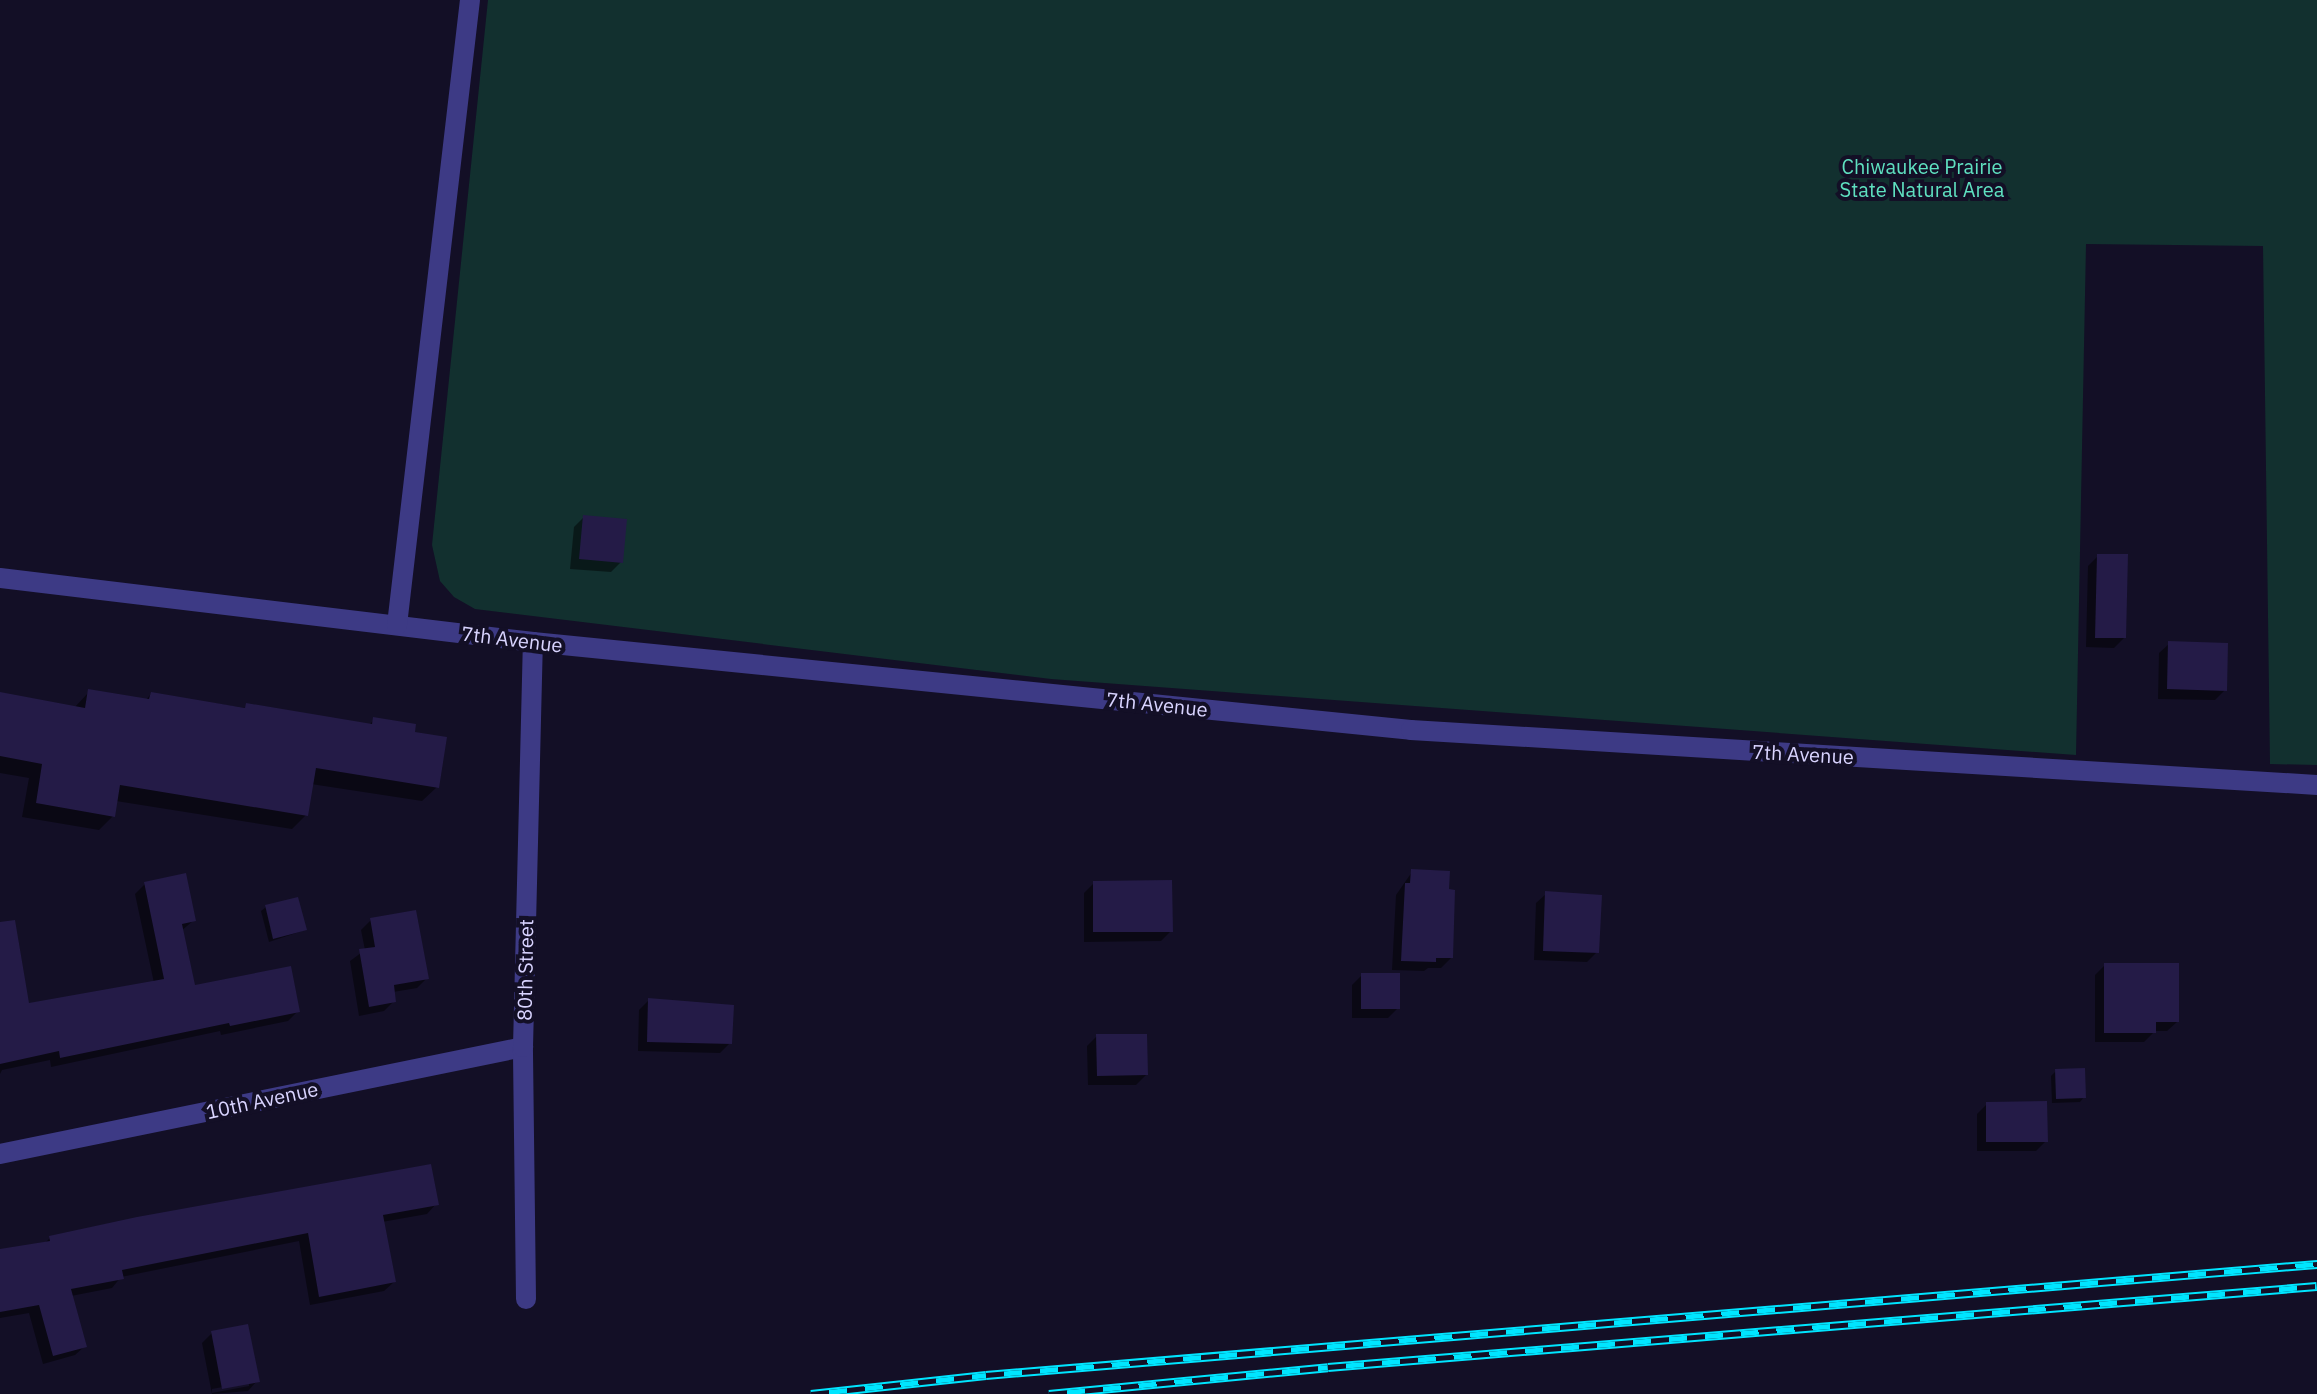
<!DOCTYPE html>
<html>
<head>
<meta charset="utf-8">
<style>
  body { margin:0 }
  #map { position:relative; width:2317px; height:1394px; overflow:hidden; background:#130f26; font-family:"IBM Plex Sans",sans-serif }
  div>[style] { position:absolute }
  .green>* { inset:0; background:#12302f }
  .shadow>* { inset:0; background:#0007 }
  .building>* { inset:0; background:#241b47 }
  .minor>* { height:20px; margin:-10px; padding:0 10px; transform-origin:10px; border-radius:10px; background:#3d3a85 }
  .rail>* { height:9px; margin-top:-4.5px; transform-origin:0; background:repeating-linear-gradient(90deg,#130f26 0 18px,#00e5ff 0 36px); box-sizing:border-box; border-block:2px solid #00e5ff }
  span { translate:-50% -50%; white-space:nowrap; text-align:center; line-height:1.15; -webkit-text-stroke:8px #130f26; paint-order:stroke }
  .park-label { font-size:20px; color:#5fe0c0 }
  .street-label { font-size:20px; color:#d9d4ff }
</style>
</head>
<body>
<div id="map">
  <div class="green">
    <i style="clip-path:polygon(488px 0,2317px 0,2317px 765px,2270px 764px,2263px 246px,2086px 244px,2076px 755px,1051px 679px,475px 609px,454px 597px,440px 581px,432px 545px)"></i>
  </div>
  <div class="shadow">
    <i style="clip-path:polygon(584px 517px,621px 562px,611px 572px,570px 569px,574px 527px)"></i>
    <i style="clip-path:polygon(2098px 556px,2124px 638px,2114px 648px,2086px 647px,2088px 566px)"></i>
    <i style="clip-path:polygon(2169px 644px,2225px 690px,2215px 700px,2158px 699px,2159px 653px)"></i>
    <i style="clip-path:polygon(89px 692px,145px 701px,151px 694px,368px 726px,374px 720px,412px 733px,437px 787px,422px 801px,311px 784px,306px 815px,292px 829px,116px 801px,113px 816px,99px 830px,22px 817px,29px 778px,0 773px,0 698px,74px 708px)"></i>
    <i style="clip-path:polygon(1412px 872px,1451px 958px,1441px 968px,1428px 968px,1424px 971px,1392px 970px,1396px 895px)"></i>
    <i style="clip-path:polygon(1094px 883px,1171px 931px,1161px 941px,1084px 942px,1084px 893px)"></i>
    <i style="clip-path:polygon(145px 884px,193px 921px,181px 931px,193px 988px,298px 1011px,288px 1021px,221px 1035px,220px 1031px,51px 1067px,50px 1060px,2px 1070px,0 1074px,0 934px,28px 1005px,154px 983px,135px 894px)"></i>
    <i style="clip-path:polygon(1546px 894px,1597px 952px,1587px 962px,1534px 960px,1536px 903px)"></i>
    <i style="clip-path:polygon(266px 907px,305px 930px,269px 942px,261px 911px)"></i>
    <i style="clip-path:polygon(371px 920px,427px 978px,417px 988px,393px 992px,394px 1001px,384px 1011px,359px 1016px,350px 961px,365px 950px,361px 930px)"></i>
    <i style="clip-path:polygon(2105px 965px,2177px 1022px,2167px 1031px,2155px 1031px,2144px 1042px,2095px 1042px,2095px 975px)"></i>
    <i style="clip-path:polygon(1362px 975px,1398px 1008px,1388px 1018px,1352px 1018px,1352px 985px)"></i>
    <i style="clip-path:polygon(649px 1000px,730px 1043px,720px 1053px,638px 1051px,639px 1010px)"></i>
    <i style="clip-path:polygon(1097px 1036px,1146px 1075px,1136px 1085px,1088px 1085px,1087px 1046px)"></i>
    <i style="clip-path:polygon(2056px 1071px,2084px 1097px,2080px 1102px,2052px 1103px,2051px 1076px)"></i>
    <i style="clip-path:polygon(1987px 1104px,2046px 1141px,2036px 1151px,1977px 1151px,1977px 1114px)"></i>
    <i style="clip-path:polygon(436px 1204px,427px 1214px,382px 1222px,394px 1282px,384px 1291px,310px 1305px,299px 1241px,121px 1277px,112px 1288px,71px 1296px,85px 1346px,75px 1355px,43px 1364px,29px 1313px,0 1318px,0 1251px,44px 1244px,50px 1238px)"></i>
    <i style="clip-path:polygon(evenodd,212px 1333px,257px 1381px,248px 1391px,212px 1394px,202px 1343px,212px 1333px,249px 1382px,249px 1386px,212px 1393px,212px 1389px,249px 1382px)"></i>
  </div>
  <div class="building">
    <i style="clip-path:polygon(583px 515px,627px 519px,623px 563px,579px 559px)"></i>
    <i style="clip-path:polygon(2097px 554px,2128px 554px,2126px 638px,2095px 638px)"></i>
    <i style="clip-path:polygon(2168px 641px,2228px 643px,2227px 691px,2167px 689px)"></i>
    <i style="clip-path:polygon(88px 689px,149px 699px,151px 692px,245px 708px,246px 703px,372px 724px,373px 717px,416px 724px,415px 732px,447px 737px,439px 788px,316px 768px,308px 816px,120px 785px,115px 817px,36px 803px,42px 764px,0 756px,0 692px,85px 708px)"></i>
    <i style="clip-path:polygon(1411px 869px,1450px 871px,1449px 889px,1455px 890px,1453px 958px,1436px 958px,1436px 962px,1401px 961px,1405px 883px,1410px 883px)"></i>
    <i style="clip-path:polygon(186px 873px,196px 921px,182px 924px,195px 985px,291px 966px,300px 1012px,230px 1026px,229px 1023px,60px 1058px,59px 1051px,0 1064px,0 922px,15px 920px,29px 1003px,164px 979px,144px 882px)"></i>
    <i style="clip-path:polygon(1172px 880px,1173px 932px,1093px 932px,1093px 881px)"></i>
    <i style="clip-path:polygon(1545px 891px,1602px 895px,1599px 953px,1543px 951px)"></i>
    <i style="clip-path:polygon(298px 897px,307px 930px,273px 939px,265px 905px)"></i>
    <i style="clip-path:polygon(416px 910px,429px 979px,394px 985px,396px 1002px,369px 1007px,359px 949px,375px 947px,370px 918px)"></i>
    <i style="clip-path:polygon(2104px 963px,2179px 963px,2179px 1022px,2156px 1022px,2156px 1033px,2104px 1033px)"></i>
    <i style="clip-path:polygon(1361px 973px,1400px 973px,1400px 1009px,1361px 1009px)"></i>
    <i style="clip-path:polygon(648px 998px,734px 1005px,732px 1044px,647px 1042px)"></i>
    <i style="clip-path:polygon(1096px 1034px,1147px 1034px,1148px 1075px,1097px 1076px)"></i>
    <i style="clip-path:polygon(2085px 1068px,2086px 1098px,2056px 1099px,2055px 1069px)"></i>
    <i style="clip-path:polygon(2047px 1101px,2048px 1142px,1986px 1142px,1986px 1102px)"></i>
    <i style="clip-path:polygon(431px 1164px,439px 1205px,383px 1215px,396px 1282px,319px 1297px,308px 1233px,122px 1270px,124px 1279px,71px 1289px,87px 1347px,53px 1356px,39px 1305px,0 1312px,0 1249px,50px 1241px,49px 1236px,137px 1217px)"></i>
    <i style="clip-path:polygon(248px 1324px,260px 1382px,222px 1389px,211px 1331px)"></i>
  </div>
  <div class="minor">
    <i style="left:0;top:578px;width:537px;rotate:6.85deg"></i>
    <i style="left:533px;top:642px;width:882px;rotate:5.72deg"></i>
    <i style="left:1411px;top:730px;width:908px;rotate:3.47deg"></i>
    <i style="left:397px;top:625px;width:629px;rotate:-83.34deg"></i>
    <i style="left:0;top:1154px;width:534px;rotate:-11.56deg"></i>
    <i style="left:526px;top:1299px;width:252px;rotate:-90.7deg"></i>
    <i style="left:523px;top:1047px;width:405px;rotate:-88.6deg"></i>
  </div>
  <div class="rail">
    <i style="left:811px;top:1394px;width:176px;rotate:-6.2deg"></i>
    <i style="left:986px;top:1375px;width:1336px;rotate:-4.77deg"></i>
    <i style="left:1049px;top:1394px;width:280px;rotate:-5.5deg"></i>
    <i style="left:1328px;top:1367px;width:992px;rotate:-4.68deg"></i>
  </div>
  <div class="park-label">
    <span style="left:1922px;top:178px">Chiwaukee Prairie<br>State Natural Area</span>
  </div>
  <div class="street-label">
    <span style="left:512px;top:639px;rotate:7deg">7th Avenue</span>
    <span style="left:1157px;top:704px;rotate:6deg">7th Avenue</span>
    <span style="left:1803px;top:754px;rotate:3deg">7th Avenue</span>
    <span style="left:525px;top:970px;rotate:-89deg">80th Street</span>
    <span style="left:262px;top:1100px;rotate:-12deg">10th Avenue</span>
  </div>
</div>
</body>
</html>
